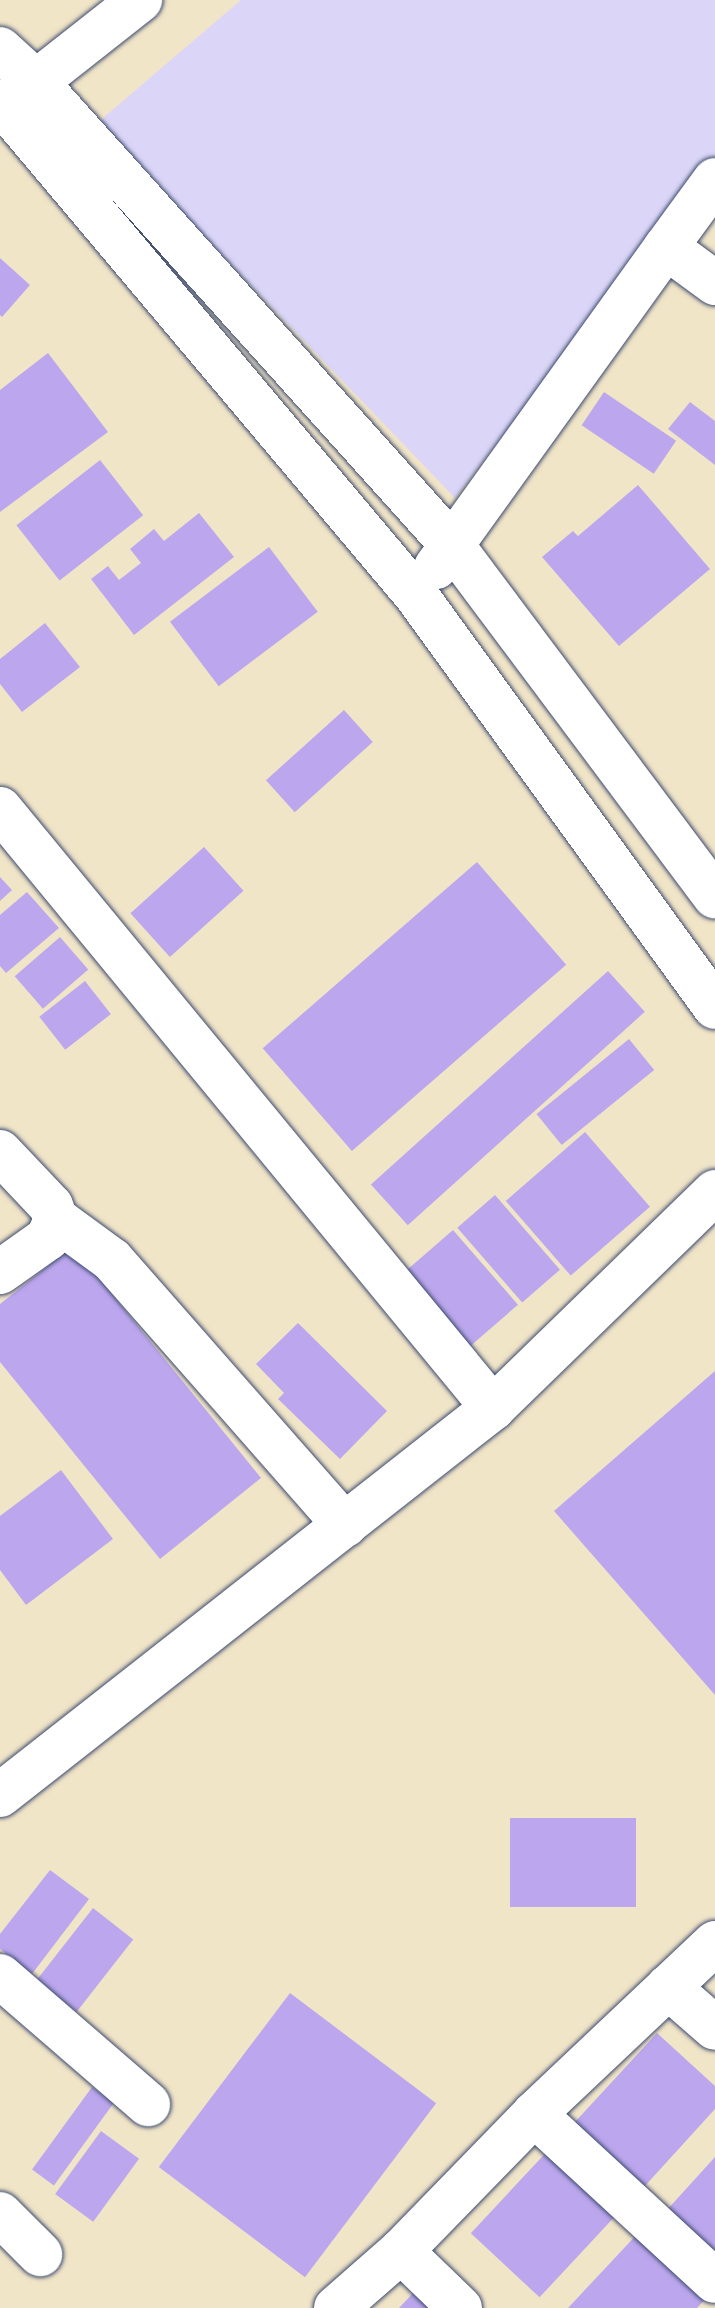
<!DOCTYPE html>
<html>
<head>
<meta charset="utf-8">
<style>
	body { margin:0 }
	#map { position:relative; width:715px; height:2308px; overflow:hidden; background:#f1e5c8; font-family:Dekko,sans-serif }
	div>[style] { position:absolute }
	[style*='--x'] { left:calc(var(--x)*1px); top:calc(var(--y)*1px); width:calc(var(--w)*1px); rotate:calc(var(--a)*1deg) }
	.built>* { inset:0; background:#dbd6f7 }
	.building>* { inset:0; background:#bca7ee; transform-origin:0 0 }
	.roads { filter:drop-shadow(0 0 2px #3b4a6e) drop-shadow(0 0 2px #3b4a6e) }
	.minor>* { height:44px; margin:-22px; padding:0 22px; transform-origin:22px; border-radius:22px; background:#fff }
	span { translate:-50% -50%; white-space:nowrap; text-align:center; line-height:1.15; -webkit-text-stroke:7px #fcf5e5; paint-order:stroke }
</style>
</head>
<body>
<div id="map">
	<div class="built">
		<div style="clip-path:polygon(241px 0,715px 0,715px 156px,455px 498px,96px 124px)"></div>
	</div>
	<div class="building">
		<div style="clip-path:polygon(0 258px,30px 285px,2px 317px,0 315px)"></div>
		<div style="clip-path:polygon(48px 353px,108px 432px,0 512px,0 390px)"></div>
		<div style="left:604px;top:392px;width:87px;height:40px;rotate:34deg"></div>
		<div style="clip-path:polygon(690px 402px,715px 421px,715px 465px,668px 429px)"></div>
		<div style="left:100px;top:460px;width:70px;height:106px;rotate:52deg"></div>
		<div style="clip-path:polygon(638px 485px,710px 569px,619px 646px,542px 557px,573px 531px,578px 536px)"></div>
		<div style="clip-path:polygon(199px 513px,234px 557px,134px 635px,91px 579px,108px 566px,119px 580px,141px 563px,130px 549px,154px 529px,164px 541px)"></div>
		<div style="left:269px;top:547px;width:81px;height:124px;rotate:53deg"></div>
		<div style="clip-path:polygon(45px 623px,80px 667px,22px 712px,0 684px,0 659px)"></div>
		<div style="left:344px;top:710px;width:43px;height:105px;rotate:48deg"></div>
		<div style="left:204px;top:847px;width:59px;height:99px;rotate:48deg"></div>
		<div style="left:477px;top:862px;width:136px;height:284px;rotate:49deg"></div>
		<div style="clip-path:polygon(0 877px,12px 890px,0 901px)"></div>
		<div style="clip-path:polygon(27px 892px,59px 928px,6px 973px,0 966px,0 915px)"></div>
		<div style="left:60px;top:937px;width:43px;height:60px;rotate:49deg"></div>
		<div style="left:608px;top:971px;width:55px;height:319px;rotate:48deg"></div>
		<div style="left:85px;top:981px;width:42px;height:58px;rotate:52deg"></div>
		<div style="left:629px;top:1039px;width:40px;height:119px;rotate:51deg"></div>
		<div style="left:585px;top:1132px;width:99px;height:105px;rotate:49deg"></div>
		<div style="left:495px;top:1195px;width:99px;height:50px;rotate:49deg"></div>
		<div style="left:453px;top:1230px;width:99px;height:63px;rotate:49deg"></div>
		<div style="clip-path:polygon(73px 1246px,261px 1478px,160px 1559px,0 1362px,0 1304px)"></div>
		<div style="clip-path:polygon(298px 1323px,387px 1411px,340px 1459px,278px 1399px,284px 1393px,256px 1364px)"></div>
		<div style="clip-path:polygon(715px 1371px,715px 1695px,554px 1511px)"></div>
		<div style="clip-path:polygon(61px 1470px,113px 1539px,26px 1605px,0 1570px,0 1516px)"></div>
		<div style="left:510px;top:1818px;width:126px;height:89px"></div>
		<div style="clip-path:polygon(50px 1870px,89px 1899px,32px 1974px,0 1949px,0 1934px)"></div>
		<div style="left:93px;top:1908px;width:51px;height:92px;rotate:38deg"></div>
		<div style="left:290px;top:1993px;width:183px;height:218px;rotate:37deg"></div>
		<div style="clip-path:polygon(657px 2033px,715px 2086px,715px 2109px,644px 2187px,574px 2123px)"></div>
		<div style="left:92px;top:2087px;width:27px;height:102px;rotate:36deg"></div>
		<div style="left:101px;top:2131px;width:47px;height:78px;rotate:36deg"></div>
		<div style="left:554px;top:2144px;width:94px;height:122px;rotate:43deg"></div>
		<div style="clip-path:polygon(715px 2157px,715px 2255px,666px 2211px)"></div>
		<div style="clip-path:polygon(641px 2230px,711px 2293px,697px 2308px,568px 2308px)"></div>
		<div style="clip-path:polygon(415px 2291px,434px 2308px,399px 2308px)"></div>
	</div>
	<div class="roads">
		<div class="minor">
			<div style="--x:0;--y:49;--w:49;--a:42.5"></div>
			<div style="--x:36;--y:82;--w:622;--a:48.06"></div>
			<div style="--x:452;--y:545;--w:439;--a:53.2"></div>
			<div style="--x:13;--y:100;--w:162;--a:-38.2"></div>
			<div style="--x:0;--y:101;--w:646;--a:49.9"></div>
			<div style="--x:416;--y:595;--w:509;--a:54.03"></div>
			<div style="--x:666;--y:247;--w:83;--a:-53.8"></div>
			<div style="--x:436;--y:567;--w:394;--a:-54.3"></div>
			<div style="--x:666;--y:247;--w:61;--a:36.3"></div>
			<div style="--x:0;--y:809;--w:776;--a:50.54"></div>
			<div style="--x:0;--y:1152;--w:74;--a:46.6"></div>
			<div style="--x:51;--y:1206;--w:14;--a:69"></div>
			<div style="--x:56;--y:1219;--w:21;--a:113"></div>
			<div style="--x:48;--y:1238;--w:59;--a:144.7"></div>
			<div style="--x:56;--y:1219;--w:69;--a:36.2"></div>
			<div style="--x:112;--y:1260;--w:353;--a:48.7"></div>
			<div style="--x:0;--y:1795;--w:627;--a:-38.13"></div>
			<div style="--x:493;--y:1408;--w:310;--a:-44.2"></div>
			<div style="--x:715;--y:1943;--w:249;--a:136.6"></div>
			<div style="--x:534;--y:2114;--w:246;--a:42.7"></div>
			<div style="--x:0;--y:1976;--w:196;--a:40.9"></div>
			<div style="--x:668;--y:1987;--w:62;--a:41.1"></div>
			<div style="--x:0;--y:2214;--w:57;--a:45"></div>
			<div style="--x:401;--y:2251;--w:82;--a:44"></div>
			<div style="--x:336;--y:2308;--w:86;--a:-41.2"></div>
			<div style="--x:401;--y:2251;--w:191;--a:-45.8"></div>
		</div>
	</div>
</div>
</body>
</html>
